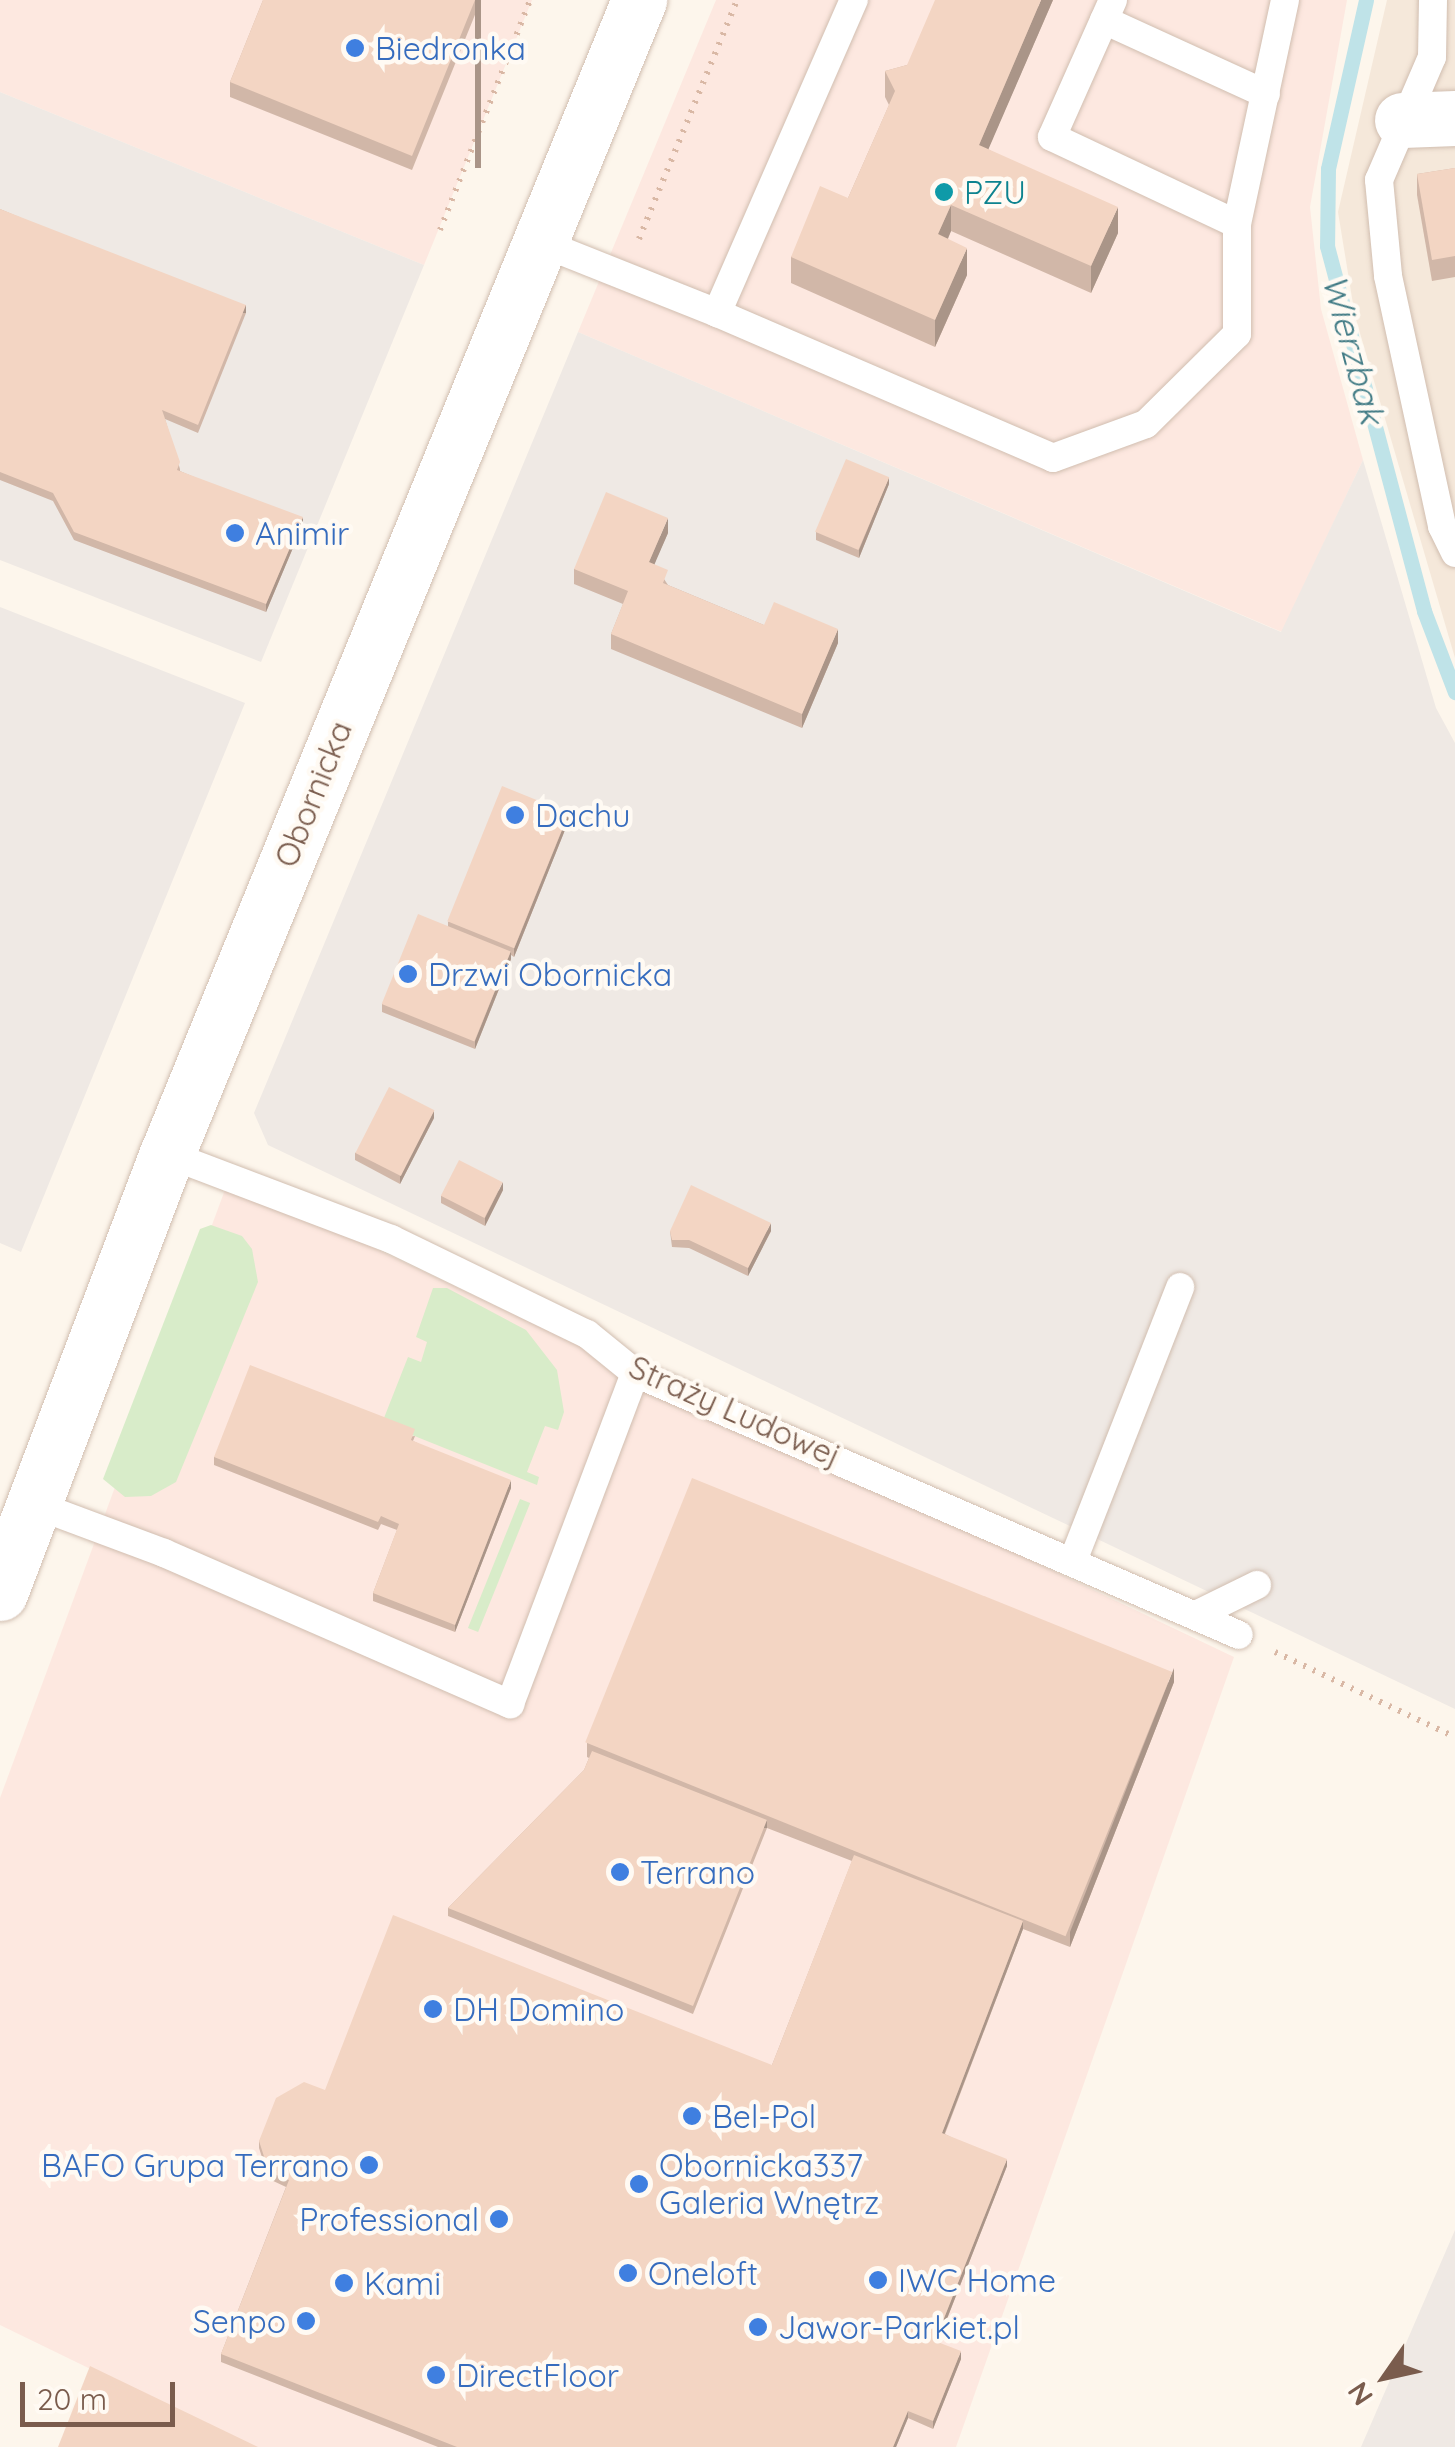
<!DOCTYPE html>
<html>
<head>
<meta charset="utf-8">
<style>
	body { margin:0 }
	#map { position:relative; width:1455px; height:2447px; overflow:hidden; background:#fdf6ec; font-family:Quicksand,sans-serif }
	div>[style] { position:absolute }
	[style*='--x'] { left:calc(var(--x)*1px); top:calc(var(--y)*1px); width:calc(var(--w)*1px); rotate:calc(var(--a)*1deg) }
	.residential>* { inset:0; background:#f5e8da }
	.commercial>* { inset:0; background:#fde8e0 }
	.industrial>* { inset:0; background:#efe9e4 }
	.green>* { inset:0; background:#d8ecc9; transform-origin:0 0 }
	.stream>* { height:15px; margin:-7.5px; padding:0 7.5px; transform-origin:7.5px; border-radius:7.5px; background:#bfe3e8 }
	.path>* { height:6px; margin-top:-3px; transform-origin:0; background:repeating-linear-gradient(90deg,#d9b8a5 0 2.5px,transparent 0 10.5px) }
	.roads { filter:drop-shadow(0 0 2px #d1beb0) drop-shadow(0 0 2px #d1beb0) }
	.lane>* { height:28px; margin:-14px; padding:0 14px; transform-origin:14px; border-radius:14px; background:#fff }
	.street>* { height:55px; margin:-27.5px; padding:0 27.5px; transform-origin:27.5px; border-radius:27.5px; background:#fff }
	.secondary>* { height:55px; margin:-27.5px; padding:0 27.5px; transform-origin:27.5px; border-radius:27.5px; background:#fff }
	.wall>* { inset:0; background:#d1b7a8 }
	.shaded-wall>* { inset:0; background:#aa9588; transform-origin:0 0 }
	.building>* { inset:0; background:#f3d5c3; transform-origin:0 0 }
	.dots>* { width:28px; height:28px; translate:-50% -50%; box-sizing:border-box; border:5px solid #fffaf3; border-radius:50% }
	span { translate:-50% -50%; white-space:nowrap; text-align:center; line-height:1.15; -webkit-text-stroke:9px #fffaf3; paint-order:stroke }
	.shop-label { font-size:32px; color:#366cbe }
	.left { translate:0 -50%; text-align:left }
	.right { translate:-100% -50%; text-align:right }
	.culture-label { font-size:32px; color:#0d838f }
	.street-label { font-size:32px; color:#7a5c4d }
	.water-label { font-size:35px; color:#437c86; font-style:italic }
	.north { position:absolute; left:1335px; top:2327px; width:100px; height:100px; -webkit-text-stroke:8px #fffaf3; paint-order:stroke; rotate:236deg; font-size:28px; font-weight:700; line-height:40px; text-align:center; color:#7a5c4d }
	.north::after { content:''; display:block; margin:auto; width:35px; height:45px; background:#7a5c4d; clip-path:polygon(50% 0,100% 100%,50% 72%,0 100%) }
	.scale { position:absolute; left:20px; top:2382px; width:155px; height:45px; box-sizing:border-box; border:5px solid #7a5c4d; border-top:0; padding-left:12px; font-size:30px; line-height:35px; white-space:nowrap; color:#7a5c4d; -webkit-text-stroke:8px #fffaf3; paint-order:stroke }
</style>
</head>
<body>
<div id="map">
	<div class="residential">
		<div style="clip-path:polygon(1387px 0,1455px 0,1455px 658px,1355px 316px,1338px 212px)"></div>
	</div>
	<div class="commercial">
		<div style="clip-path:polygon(0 0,532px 0,424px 265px,0 92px)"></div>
		<div style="clip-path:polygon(716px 0,1347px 0,1310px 207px,1321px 309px,1363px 460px,1282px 632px,578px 332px)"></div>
		<div style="clip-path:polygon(229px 1179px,1234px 1657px,956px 2447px,251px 2447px,0 2325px,0 1798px)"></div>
	</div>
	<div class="industrial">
		<div style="clip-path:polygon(0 92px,424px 265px,261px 662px,0 560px)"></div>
		<div style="clip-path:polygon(578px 332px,1281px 632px,1363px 460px,1436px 708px,1455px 743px,1455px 1709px,268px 1145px,254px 1113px)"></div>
		<div style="clip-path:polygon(0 607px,245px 703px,21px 1252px,0 1243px)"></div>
		<div style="clip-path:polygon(1455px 2230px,1455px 2447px,1361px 2447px)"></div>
	</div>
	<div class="green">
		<div style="clip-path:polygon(211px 1225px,242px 1236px,252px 1249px,258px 1282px,176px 1482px,151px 1496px,125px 1497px,103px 1479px,200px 1229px)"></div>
		<div style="clip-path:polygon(433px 1288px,447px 1288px,526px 1330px,557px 1370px,564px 1412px,558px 1430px,545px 1426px,527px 1472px,539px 1477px,537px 1485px,382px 1423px,408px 1357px,421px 1362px,427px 1342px,416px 1337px)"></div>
		<div style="left:520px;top:1499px;width:11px;height:139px;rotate:22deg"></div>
	</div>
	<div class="stream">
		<div style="--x:1366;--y:0;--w:173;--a:102.7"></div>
		<div style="--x:1328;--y:169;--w:77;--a:90.7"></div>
		<div style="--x:1327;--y:246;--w:378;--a:75.1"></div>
		<div style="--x:1424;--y:611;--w:87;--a:69.1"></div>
	</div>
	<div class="path">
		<div style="--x:440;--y:230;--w:247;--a:-68.6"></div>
		<div style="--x:639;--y:239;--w:258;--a:-67.7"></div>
		<div style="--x:1275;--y:1652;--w:199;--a:25.3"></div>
	</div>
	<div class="roads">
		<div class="lane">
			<div style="--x:1113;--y:0;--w:150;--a:114"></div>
			<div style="--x:1052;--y:137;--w:204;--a:25.2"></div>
			<div style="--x:1433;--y:0;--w:57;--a:91"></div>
			<div style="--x:1432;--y:57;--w:134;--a:113.3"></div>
			<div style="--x:1379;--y:180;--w:96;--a:84.6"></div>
			<div style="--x:1388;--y:276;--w:256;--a:77.8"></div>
			<div style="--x:1442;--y:526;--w:30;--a:64"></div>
			<div style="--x:1104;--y:20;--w:178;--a:24.6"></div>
			<div style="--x:539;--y:242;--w:192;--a:21.7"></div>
			<div style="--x:717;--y:313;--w:342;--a:-66.4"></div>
			<div style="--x:717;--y:313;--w:366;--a:23.3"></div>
			<div style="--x:1053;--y:458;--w:99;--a:-20.1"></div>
			<div style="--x:1146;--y:424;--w:128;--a:-44.7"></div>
			<div style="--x:1237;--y:334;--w:110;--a:-90"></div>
			<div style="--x:1237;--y:224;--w:229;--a:-77.9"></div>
			<div style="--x:167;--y:1154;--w:240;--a:20.8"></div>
			<div style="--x:391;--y:1239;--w:218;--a:25.9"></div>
			<div style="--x:587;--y:1334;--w:62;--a:39.1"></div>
			<div style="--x:635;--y:1373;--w:658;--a:23.45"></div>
			<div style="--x:33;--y:1504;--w:140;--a:20.5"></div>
			<div style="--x:164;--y:1553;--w:378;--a:23.6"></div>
			<div style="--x:510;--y:1704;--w:354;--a:-69.3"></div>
			<div style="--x:1074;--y:1558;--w:291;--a:-68.6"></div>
			<div style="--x:1196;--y:1615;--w:68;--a:-26.2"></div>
		</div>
		<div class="street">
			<div style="--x:1402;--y:120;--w:53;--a:-2.2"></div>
		</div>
		<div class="secondary">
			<div style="--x:0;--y:1593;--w:470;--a:-69.2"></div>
			<div style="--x:167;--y:1154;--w:1247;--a:-67.75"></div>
		</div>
	</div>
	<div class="wall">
		<div style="clip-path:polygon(263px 0,481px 0,412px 170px,230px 97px,230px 82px)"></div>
		<div style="clip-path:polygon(1053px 0,988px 149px,1118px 233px,1091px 293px,951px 231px,948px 239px,967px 275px,935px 347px,791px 283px,791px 257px,848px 198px,889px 105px,885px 97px,885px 71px,907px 65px)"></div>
		<div style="clip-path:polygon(1455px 168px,1455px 277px,1432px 281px,1417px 195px,1417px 174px)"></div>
		<div style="clip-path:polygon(0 209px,246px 313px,198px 433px,165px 419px,180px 469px,180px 471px,303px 524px,266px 612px,74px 540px,53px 501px,0 480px)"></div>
		<div style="clip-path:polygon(889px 484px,859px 558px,816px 540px,816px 532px)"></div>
		<div style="clip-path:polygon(668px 533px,654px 564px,668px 585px,764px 625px,838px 643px,802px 728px,611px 649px,611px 634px,623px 604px,574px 584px,574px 569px)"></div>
		<div style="clip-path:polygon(569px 820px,514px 957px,511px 955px,511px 959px,475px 1049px,382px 1012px,382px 1004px,448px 926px,448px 922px)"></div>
		<div style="clip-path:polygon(434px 1118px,400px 1184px,355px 1160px,355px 1153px)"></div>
		<div style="clip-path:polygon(503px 1190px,485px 1226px,441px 1203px,441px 1196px)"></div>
		<div style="clip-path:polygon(670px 1231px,771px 1231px,748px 1276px,689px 1248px,672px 1247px)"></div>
		<div style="clip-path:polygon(415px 1436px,413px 1441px,511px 1488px,455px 1632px,373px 1601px,373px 1593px,397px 1530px,381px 1524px,378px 1530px,214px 1465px,214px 1457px)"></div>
		<div style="clip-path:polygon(1174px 1682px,1070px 1947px,1023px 1929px,945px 2134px,1007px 2166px,938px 2342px,961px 2359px,933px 2429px,908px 2418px,896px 2447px,438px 2447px,221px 2362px,221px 2354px,286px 2187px,269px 2179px,259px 2148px,259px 2141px,325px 2090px,772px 2065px,852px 1861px,767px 1828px,693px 2014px,448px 1916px,448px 1908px,584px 1770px,589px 1758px,587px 1757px,587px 1743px)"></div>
	</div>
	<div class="shaded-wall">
		<div style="left:475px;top:0;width:6px;height:168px"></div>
		<div style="clip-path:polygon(1041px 0,1053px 0,979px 171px,979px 145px)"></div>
		<div style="clip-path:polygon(951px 205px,951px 231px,938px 261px,938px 234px)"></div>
		<div style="clip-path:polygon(1118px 207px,1118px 233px,1091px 293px,1091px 266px)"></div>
		<div style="clip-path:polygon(967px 248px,967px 275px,935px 347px,935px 320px)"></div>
		<div style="left:246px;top:305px;width:8px;height:129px;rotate:90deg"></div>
		<div style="clip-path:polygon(889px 477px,889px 484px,859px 558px,859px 550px)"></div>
		<div style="clip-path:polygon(303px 517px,303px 524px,266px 612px,266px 604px)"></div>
		<div style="clip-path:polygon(668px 518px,668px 533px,649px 577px,649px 562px)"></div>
		<div style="clip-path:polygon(838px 629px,838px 643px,802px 728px,802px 714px)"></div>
		<div style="clip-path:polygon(569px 813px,569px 820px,514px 957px,514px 949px)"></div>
		<div style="clip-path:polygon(511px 951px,511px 959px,475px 1049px,475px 1041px)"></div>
		<div style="clip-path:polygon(434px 1110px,434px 1118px,400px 1184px,400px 1176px)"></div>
		<div style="clip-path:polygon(503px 1182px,503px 1190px,485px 1226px,485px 1218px)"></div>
		<div style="clip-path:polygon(771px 1223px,771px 1231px,748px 1276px,748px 1268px)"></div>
		<div style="clip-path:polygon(511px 1480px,511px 1488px,455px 1632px,455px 1625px)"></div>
		<div style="clip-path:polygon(1174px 1668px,1174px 1682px,1070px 1947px,1070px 1932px)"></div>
		<div style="left:767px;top:1820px;width:8px;height:200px;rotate:90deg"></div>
		<div style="clip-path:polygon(1023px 1921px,1023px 1929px,942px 2140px,942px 2133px)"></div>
		<div style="clip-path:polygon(1007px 2159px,1007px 2166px,935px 2349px,935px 2341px)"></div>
		<div style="clip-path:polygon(961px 2351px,961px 2359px,933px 2429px,933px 2421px)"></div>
		<div style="clip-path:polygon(908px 2411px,908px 2418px,896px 2447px,893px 2447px)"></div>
	</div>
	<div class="building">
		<div style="clip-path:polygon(263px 0,475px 0,412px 156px,230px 82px)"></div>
		<div style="clip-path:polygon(935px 0,1041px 0,979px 145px,1118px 207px,1091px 266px,951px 205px,938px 234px,967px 248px,935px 320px,791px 257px,820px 186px,848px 198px,895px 91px,885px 71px,907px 65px)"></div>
		<div style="clip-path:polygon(1455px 168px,1455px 256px,1432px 260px,1417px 174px)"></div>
		<div style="clip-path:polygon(0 209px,246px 305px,198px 425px,162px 410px,180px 462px,177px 470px,303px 517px,266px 604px,74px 532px,53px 493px,0 472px)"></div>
		<div style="left:846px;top:459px;width:47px;height:79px;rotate:23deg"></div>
		<div style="clip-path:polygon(606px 492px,668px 518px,649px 562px,668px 570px,663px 583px,764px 625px,774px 602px,838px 629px,802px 714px,611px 634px,628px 591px,574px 569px)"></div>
		<div style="left:502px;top:786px;width:72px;height:146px;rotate:22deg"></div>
		<div style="left:418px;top:914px;width:100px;height:97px;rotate:22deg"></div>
		<div style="left:389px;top:1087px;width:51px;height:74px;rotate:27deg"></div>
		<div style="left:459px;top:1160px;width:49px;height:40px;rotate:27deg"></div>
		<div style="clip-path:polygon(691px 1185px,771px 1223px,748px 1268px,689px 1240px,672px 1240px,670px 1231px)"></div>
		<div style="clip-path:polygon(250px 1365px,415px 1429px,411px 1440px,511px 1480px,455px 1625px,373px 1593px,399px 1524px,381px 1516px,378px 1522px,214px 1457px)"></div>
		<div style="left:692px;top:1478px;width:518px;height:285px;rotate:22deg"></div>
		<div style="clip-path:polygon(592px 1751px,767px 1820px,693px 2006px,448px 1908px,584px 1770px)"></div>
		<div style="clip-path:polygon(854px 1855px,1023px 1921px,942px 2133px,1007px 2159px,935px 2341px,961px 2351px,933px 2421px,908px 2411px,893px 2447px,457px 2447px,221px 2354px,289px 2180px,269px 2172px,259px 2141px,276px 2098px,304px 2082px,325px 2090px,393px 1915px,772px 2065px)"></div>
		<div style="clip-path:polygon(90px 2366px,258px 2447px,58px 2447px)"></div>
	</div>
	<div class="dots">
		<div style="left:355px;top:48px;background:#3f7fe0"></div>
		<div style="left:944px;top:192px;background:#0f9aa8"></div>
		<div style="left:235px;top:533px;background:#3f7fe0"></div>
		<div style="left:515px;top:815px;background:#3f7fe0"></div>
		<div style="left:408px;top:974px;background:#3f7fe0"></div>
		<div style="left:620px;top:1872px;background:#3f7fe0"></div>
		<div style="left:433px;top:2009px;background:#3f7fe0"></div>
		<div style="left:692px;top:2116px;background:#3f7fe0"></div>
		<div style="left:369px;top:2165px;background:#3f7fe0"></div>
		<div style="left:639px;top:2184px;background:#3f7fe0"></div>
		<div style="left:499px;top:2219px;background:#3f7fe0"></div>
		<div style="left:628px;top:2273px;background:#3f7fe0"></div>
		<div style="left:878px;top:2280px;background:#3f7fe0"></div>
		<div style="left:344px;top:2283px;background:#3f7fe0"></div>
		<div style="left:306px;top:2321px;background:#3f7fe0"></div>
		<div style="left:758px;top:2327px;background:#3f7fe0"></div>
		<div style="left:436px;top:2375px;background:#3f7fe0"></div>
	</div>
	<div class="shop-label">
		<span class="left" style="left:375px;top:48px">Biedronka</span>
		<span class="left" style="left:255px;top:533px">Animir</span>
		<span class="left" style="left:535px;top:815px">Dachu</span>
		<span class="left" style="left:428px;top:974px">Drzwi Obornicka</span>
		<span class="left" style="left:640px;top:1872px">Terrano</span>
		<span class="left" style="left:453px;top:2009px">DH Domino</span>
		<span class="left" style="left:712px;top:2116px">Bel-Pol</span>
		<span class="right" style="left:349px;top:2165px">BAFO Grupa Terrano</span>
		<span class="left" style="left:659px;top:2184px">Obornicka337<br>Galeria Wnętrz</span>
		<span class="right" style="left:479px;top:2219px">Professional</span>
		<span class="left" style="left:648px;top:2273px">Oneloft</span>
		<span class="left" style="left:898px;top:2280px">IWC Home</span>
		<span class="left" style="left:364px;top:2283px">Kami</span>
		<span class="right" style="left:286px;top:2321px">Senpo</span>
		<span class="left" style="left:778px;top:2327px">Jawor-Parkiet.pl</span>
		<span class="left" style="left:456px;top:2375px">DirectFloor</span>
	</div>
	<div class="culture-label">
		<span class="left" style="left:964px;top:192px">PZU</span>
	</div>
	<div class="street-label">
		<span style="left:313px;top:794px;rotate:-68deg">Obornicka</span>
		<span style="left:735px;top:1411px;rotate:24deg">Straży Ludowej</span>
	</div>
	<div class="water-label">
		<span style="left:1354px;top:349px;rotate:75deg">Wierzbak</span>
	</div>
	<div class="north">N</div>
	<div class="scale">20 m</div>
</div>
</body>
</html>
